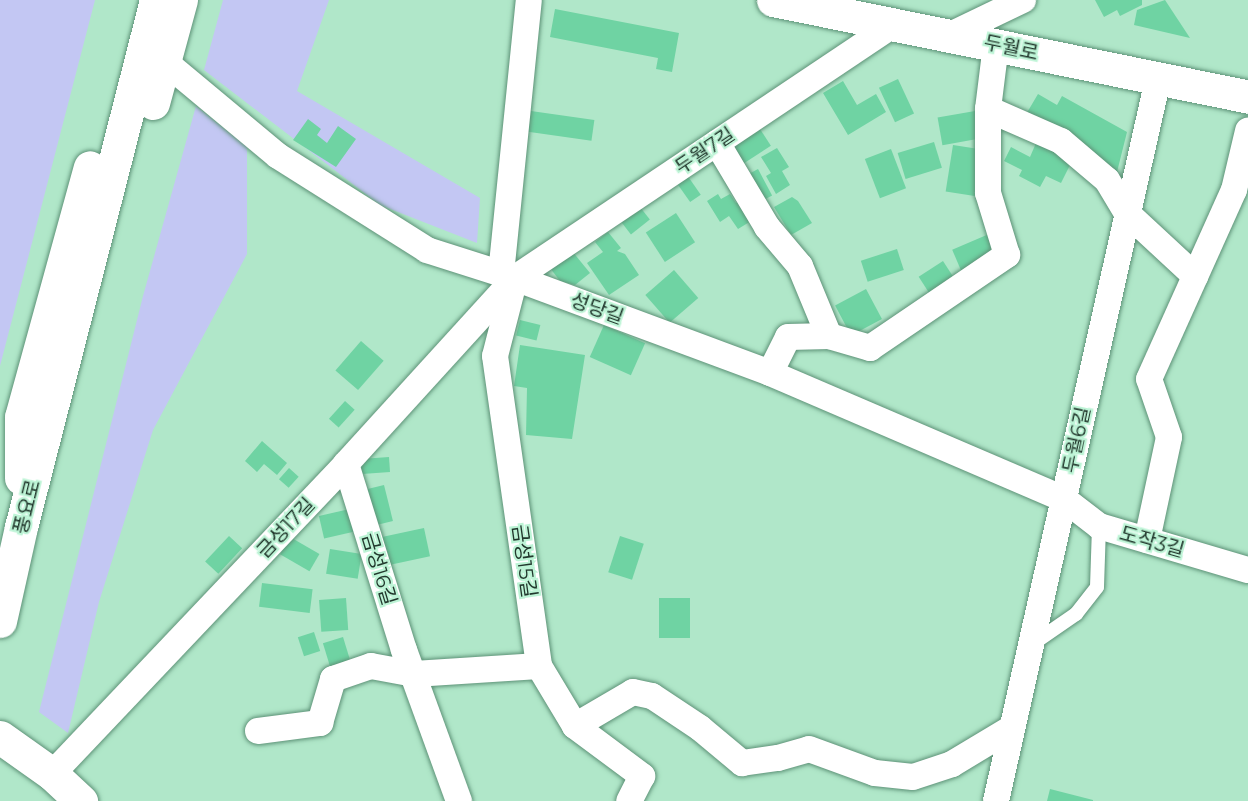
<!DOCTYPE html>
<html>
<head>
<meta charset="utf-8">
<style>
	body { margin:0 }
	#map { position:relative; width:1248px; height:801px; overflow:hidden; background:#b0e7c9; font-family:Montserrat,"Noto Sans KR",sans-serif }
	div>[style] { position:absolute }
	[style*='--x'] { left:calc(var(--x)*1px); top:calc(var(--y)*1px); width:calc(var(--w)*1px); rotate:calc(var(--a)*1deg) }
	.green>* { inset:0; background:#c3c7f3 }
	.building>* { inset:0; background:#6fd3a3; transform-origin:0 0 }
	.roads { filter:drop-shadow(0 0 2px #5d9277) drop-shadow(0 0 2px #5d9277) }
	.lane>* { height:14px; margin:-7px; padding:0 7px; transform-origin:7px; border-radius:7px; background:#fff }
	.street>* { height:26px; margin:-13px; padding:0 13px; transform-origin:13px; border-radius:13px; background:#fff }
	.secondary>* { height:33px; margin:-16.5px; padding:0 16.5px; transform-origin:16.5px; border-radius:16.5px; background:#fff }
	span { translate:-50% -50%; white-space:nowrap; text-align:center; line-height:1.15; -webkit-text-stroke:4.5px #bdf4d6; paint-order:stroke }
	.street-label { font-size:20px; color:#22382d }
</style>
</head>
<body>
<div id="map">
	<div class="green">
		<div style="clip-path:polygon(0 0,95px 0,0 366px)"></div>
		<div style="clip-path:polygon(223px 0,329px 0,297px 91px,480px 198px,477px 243px,380px 205px,204px 70px)"></div>
		<div style="clip-path:polygon(196px 106px,247px 147px,247px 254px,153px 430px,99px 602px,68px 733px,39px 712px,143px 296px)"></div>
	</div>
	<div class="building">
		<div style="clip-path:polygon(1095px 0,1142px 0,1142px 5px,1120px 16px,1117px 10px,1104px 17px)"></div>
		<div style="clip-path:polygon(1165px 0,1190px 38px,1134px 25px,1137px 10px)"></div>
		<div style="clip-path:polygon(555px 9px,679px 33px,672px 72px,656px 69px,658px 58px,550px 37px)"></div>
		<div style="left:898px;top:79px;width:38px;height:21px;rotate:65deg"></div>
		<div style="clip-path:polygon(843px 81px,857px 105px,876px 94px,886px 112px,848px 135px,823px 93px)"></div>
		<div style="clip-path:polygon(1038px 94px,1057px 105px,1062px 96px,1127px 132px,1116px 176px,1025px 116px)"></div>
		<div style="left:531px;top:111px;width:64px;height:21px;rotate:8deg"></div>
		<div style="left:975px;top:111px;width:28px;height:38px;rotate:80deg"></div>
		<div style="clip-path:polygon(308px 119px,321px 129px,317px 135px,327px 143px,338px 126px,356px 139px,336px 167px,293px 140px)"></div>
		<div style="left:760px;top:129px;width:20px;height:33px;rotate:57deg"></div>
		<div style="left:934px;top:142px;width:27px;height:38px;rotate:73deg"></div>
		<div style="clip-path:polygon(1036px 143px,1072px 161px,1061px 183px,1046px 176px,1040px 187px,1019px 176px,1022px 170px,1004px 161px,1011px 147px,1030px 157px)"></div>
		<div style="left:953px;top:145px;width:31px;height:47px;rotate:9deg"></div>
		<div style="clip-path:polygon(777px 148px,789px 167px,782px 171px,790px 185px,776px 194px,766px 176px,771px 173px,761px 157px)"></div>
		<div style="left:891px;top:149px;width:42px;height:28px;rotate:69deg"></div>
		<div style="left:758px;top:169px;width:30px;height:11px;rotate:62deg"></div>
		<div style="left:687px;top:175px;width:24px;height:13px;rotate:55deg"></div>
		<div style="clip-path:polygon(718px 194px,721px 199px,730px 194px,736px 203px,743px 198px,756px 218px,738px 229px,729px 216px,720px 222px,707px 201px)"></div>
		<div style="clip-path:polygon(792px 197px,798px 201px,812px 223px,791px 235px,774px 207px)"></div>
		<div style="left:640px;top:207px;width:16px;height:24px;rotate:52deg"></div>
		<div style="left:676px;top:213px;width:35px;height:36px;rotate:57deg"></div>
		<div style="clip-path:polygon(608px 232px,621px 248px,617px 251px,625px 254px,639px 275px,609px 295px,587px 263px,603px 252px,595px 242px)"></div>
		<div style="left:989px;top:234px;width:23px;height:40px;rotate:67deg"></div>
		<div style="left:897px;top:249px;width:22px;height:38px;rotate:72deg"></div>
		<div style="clip-path:polygon(572px 251px,590px 273px,575px 285px,560px 281px,550px 268px)"></div>
		<div style="left:943px;top:261px;width:24px;height:29px;rotate:57deg"></div>
		<div style="left:674px;top:270px;width:37px;height:38px;rotate:49deg"></div>
		<div style="left:866px;top:289px;width:34px;height:35px;rotate:62deg"></div>
		<div style="left:520px;top:320px;width:21px;height:16px;rotate:14deg"></div>
		<div style="left:604px;top:325px;width:45px;height:35px;rotate:24deg"></div>
		<div style="left:361px;top:341px;width:30px;height:39px;rotate:41deg"></div>
		<div style="clip-path:polygon(520px 345px,585px 355px,572px 439px,526px 435px,527px 388px,514px 386px)"></div>
		<div style="left:345px;top:401px;width:13px;height:24px;rotate:42deg"></div>
		<div style="clip-path:polygon(262px 441px,287px 463px,277px 475px,264px 464px,257px 472px,245px 461px)"></div>
		<div style="left:389px;top:457px;width:15px;height:28px;rotate:86deg"></div>
		<div style="left:289px;top:468px;width:13px;height:15px;rotate:42deg"></div>
		<div style="left:384px;top:485px;width:37px;height:20px;rotate:76deg"></div>
		<div style="left:354px;top:508px;width:23px;height:36px;rotate:77deg"></div>
		<div style="left:424px;top:528px;width:29px;height:43px;rotate:78deg"></div>
		<div style="left:229px;top:536px;width:18px;height:35px;rotate:43deg"></div>
		<div style="left:620px;top:536px;width:25px;height:38px;rotate:18deg"></div>
		<div style="left:290px;top:537px;width:34px;height:20px;rotate:30deg"></div>
		<div style="left:330px;top:549px;width:32px;height:25px;rotate:9deg"></div>
		<div style="left:262px;top:583px;width:51px;height:24px;rotate:7deg"></div>
		<div style="left:346px;top:598px;width:32px;height:27px;rotate:86deg"></div>
		<div style="left:659px;top:598px;width:31px;height:40px"></div>
		<div style="left:314px;top:632px;width:20px;height:17px;rotate:72deg"></div>
		<div style="left:343px;top:637px;width:27px;height:21px;rotate:73deg"></div>
		<div style="clip-path:polygon(1050px 789px,1093px 800px,1093px 801px,1047px 801px)"></div>
	</div>
	<div class="roads">
		<div class="lane">
			<div style="--x:1031;--y:645;--w:55;--a:-34.6"></div>
			<div style="--x:1076;--y:614;--w:34;--a:-52"></div>
			<div style="--x:1097;--y:587;--w:61;--a:-88.1"></div>
		</div>
		<div class="street">
			<div style="--x:950;--y:35;--w:81;--a:-25.6"></div>
			<div style="--x:164;--y:61;--w:148;--a:39.8"></div>
			<div style="--x:278;--y:156;--w:176;--a:32.2"></div>
			<div style="--x:427;--y:250;--w:92;--a:17.7"></div>
			<div style="--x:515;--y:278;--w:272;--a:20.4"></div>
			<div style="--x:770;--y:373;--w:320;--a:23.2"></div>
			<div style="--x:1064;--y:499;--w:44;--a:37.6"></div>
			<div style="--x:1099;--y:526;--w:155;--a:16.5"></div>
			<div style="--x:988;--y:109;--w:80;--a:23.7"></div>
			<div style="--x:1061;--y:141;--w:60;--a:40.3"></div>
			<div style="--x:1107;--y:180;--w:39;--a:59"></div>
			<div style="--x:1127;--y:213;--w:93;--a:42.8"></div>
			<div style="--x:717;--y:143;--w:98;--a:59.2"></div>
			<div style="--x:767;--y:227;--w:51;--a:49.8"></div>
			<div style="--x:800;--y:266;--w:76;--a:67.5"></div>
			<div style="--x:829;--y:336;--w:43;--a:16.3"></div>
			<div style="--x:870;--y:348;--w:166;--a:-34.2"></div>
			<div style="--x:1007;--y:255;--w:65;--a:-107"></div>
			<div style="--x:988;--y:193;--w:84;--a:-90"></div>
			<div style="--x:988;--y:109;--w:64;--a:-82.9"></div>
			<div style="--x:501;--y:274;--w:275;--a:-84.2"></div>
			<div style="--x:514;--y:282;--w:76;--a:104.4"></div>
			<div style="--x:495;--y:356;--w:313;--a:81.9"></div>
			<div style="--x:539;--y:666;--w:70;--a:59"></div>
			<div style="--x:575;--y:726;--w:84;--a:36.7"></div>
			<div style="--x:642;--y:776;--w:28;--a:117"></div>
			<div style="--x:770;--y:373;--w:40;--a:-63.4"></div>
			<div style="--x:788;--y:337;--w:41;--a:-1.4"></div>
			<div style="--x:346;--y:464;--w:195;--a:72.7"></div>
			<div style="--x:404;--y:650;--w:161;--a:70"></div>
			<div style="--x:1147;--y:540;--w:105;--a:-77.9"></div>
			<div style="--x:1169;--y:437;--w:61;--a:-109"></div>
			<div style="--x:1149;--y:379;--w:207;--a:-65.8"></div>
			<div style="--x:1234;--y:190;--w:61;--a:-76.7"></div>
			<div style="--x:575;--y:726;--w:67;--a:-30.4"></div>
			<div style="--x:633;--y:692;--w:19;--a:12"></div>
			<div style="--x:652;--y:696;--w:58;--a:33.7"></div>
			<div style="--x:700;--y:728;--w:55;--a:39.8"></div>
			<div style="--x:742;--y:763;--w:36;--a:-8"></div>
			<div style="--x:778;--y:758;--w:32;--a:-16"></div>
			<div style="--x:809;--y:749;--w:70;--a:20"></div>
			<div style="--x:875;--y:773;--w:38;--a:6"></div>
			<div style="--x:913;--y:777;--w:41;--a:-18.4"></div>
			<div style="--x:952;--y:764;--w:70;--a:-31"></div>
			<div style="--x:258;--y:731;--w:63;--a:-7.4"></div>
			<div style="--x:320;--y:723;--w:46;--a:-73.5"></div>
			<div style="--x:333;--y:679;--w:40;--a:-18.9"></div>
			<div style="--x:371;--y:666;--w:44;--a:10.5"></div>
			<div style="--x:414;--y:674;--w:125;--a:-3.7"></div>
			<div style="--x:52;--y:774;--w:427;--a:-46.5"></div>
			<div style="--x:346;--y:464;--w:251;--a:-47.7"></div>
			<div style="--x:515;--y:278;--w:457;--a:-33.8"></div>
			<div style="--x:996;--y:801;--w:740;--a:-77.35"></div>
		</div>
		<div class="secondary">
			<div style="--x:773;--y:0;--w:485;--a:11.5"></div>
			<div style="--x:153;--y:103;--w:107;--a:-74.8"></div>
			<div style="--x:21;--y:478;--w:61;--a:-90"></div>
			<div style="--x:21;--y:417;--w:259;--a:-74.6"></div>
			<div style="--x:0;--y:621;--w:96;--a:-77.4"></div>
			<div style="--x:21;--y:527;--w:544;--a:-75.63"></div>
			<div style="--x:0;--y:737;--w:64;--a:35.4"></div>
			<div style="--x:52;--y:774;--w:40;--a:43"></div>
		</div>
	</div>
	<div class="street-label">
		<span style="left:1011px;top:48px;rotate:12deg">두월로</span>
		<span style="left:705px;top:151px;rotate:-34deg">두월7길</span>
		<span style="left:597px;top:309px;rotate:20deg">성당길</span>
		<span style="left:1077px;top:440px;rotate:-78deg">두월6길</span>
		<span style="left:27px;top:507px;rotate:-76deg">풍요로</span>
		<span style="left:286px;top:528px;rotate:-47deg">금성17길</span>
		<span style="left:1152px;top:542px;rotate:16deg">도작3길</span>
		<span style="left:524px;top:561px;rotate:82deg">금성15길</span>
		<span style="left:379px;top:569px;rotate:73deg">금성16길</span>
	</div>
</div>
</body>
</html>
